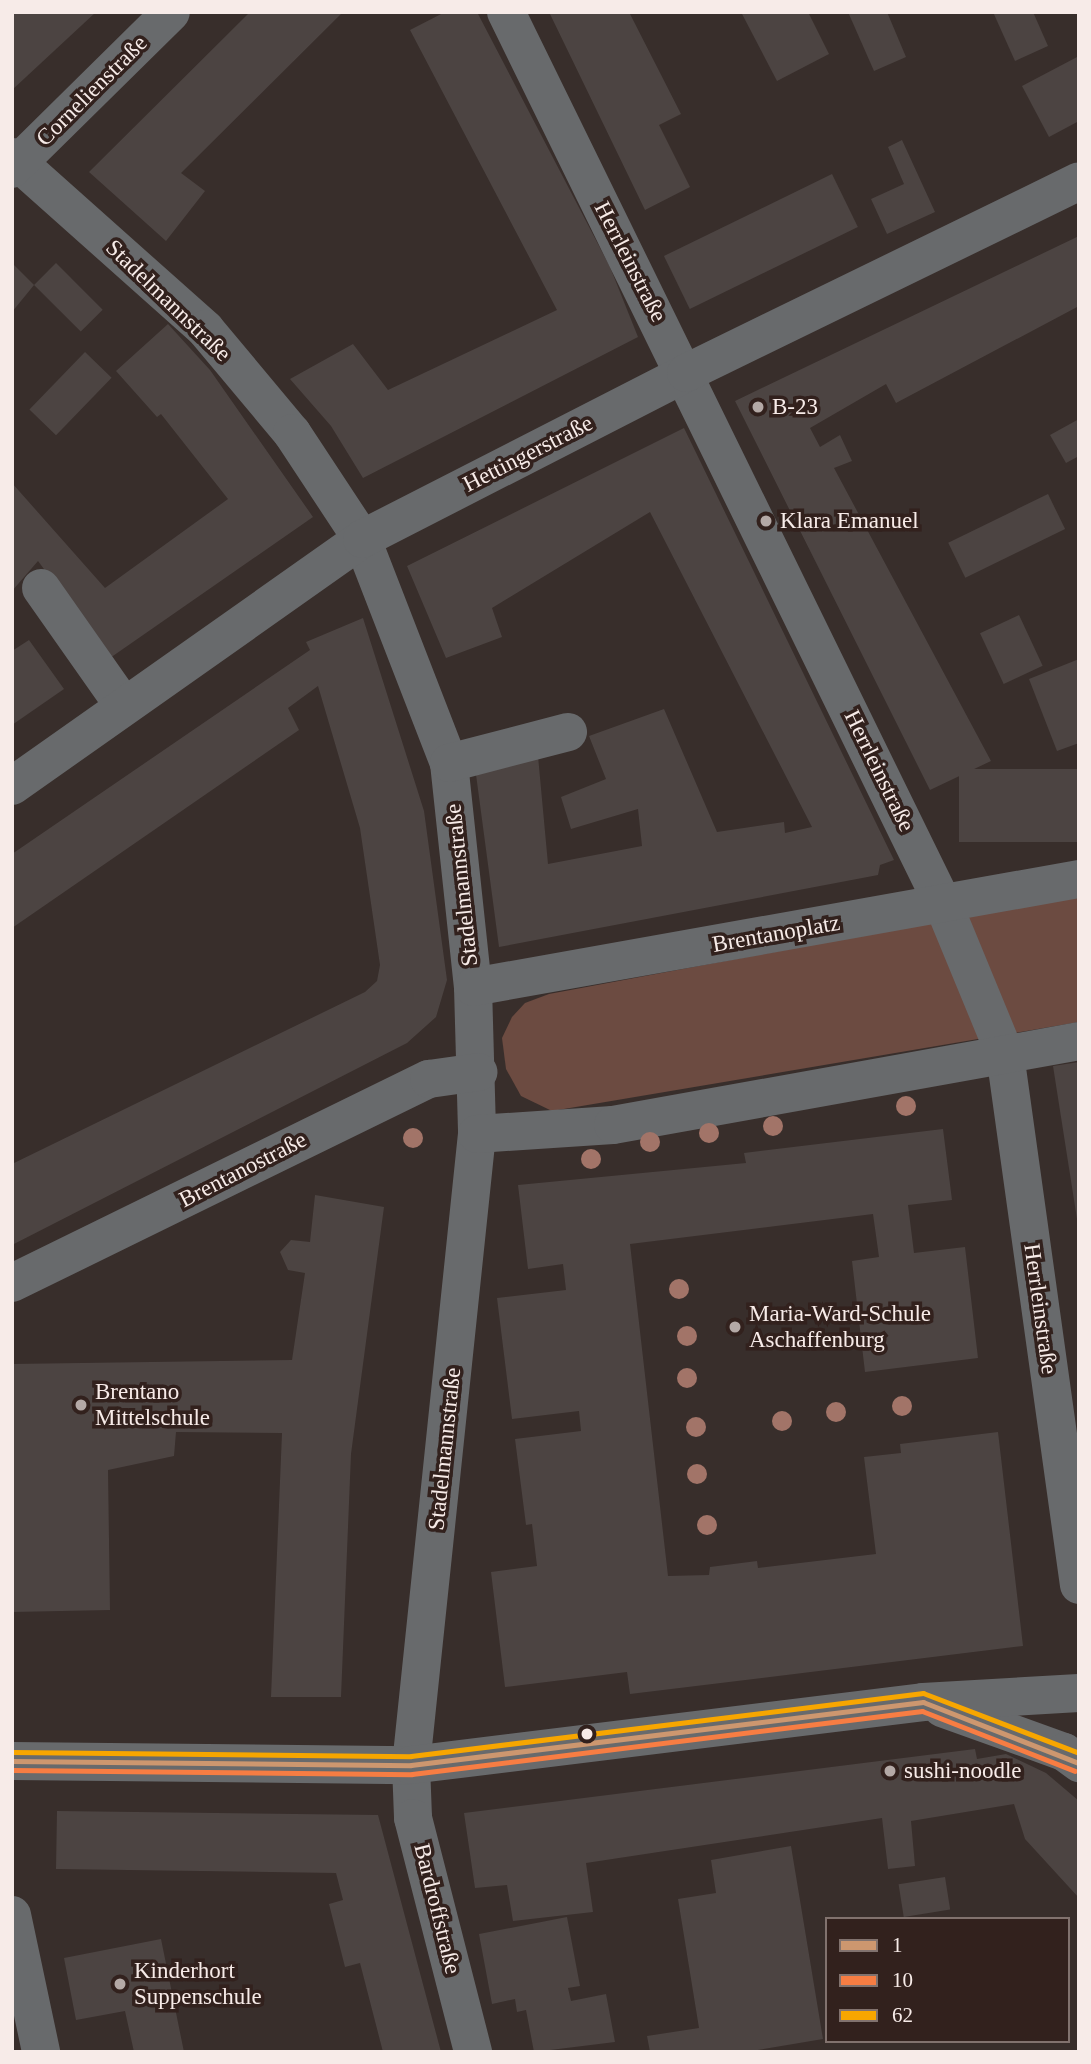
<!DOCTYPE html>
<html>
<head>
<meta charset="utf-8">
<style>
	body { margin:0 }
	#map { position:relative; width:1091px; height:2064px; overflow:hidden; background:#382e2b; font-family:Georgia,serif }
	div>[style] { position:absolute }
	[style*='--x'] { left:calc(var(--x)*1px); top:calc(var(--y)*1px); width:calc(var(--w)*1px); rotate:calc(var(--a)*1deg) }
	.green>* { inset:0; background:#6c4b41 }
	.building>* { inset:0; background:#4c4442; transform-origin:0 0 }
	.minor>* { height:38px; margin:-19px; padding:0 19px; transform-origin:19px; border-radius:19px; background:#686a6c }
	.bus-1>* { height:5px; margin:-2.5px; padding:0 2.5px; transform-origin:2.5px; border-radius:2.5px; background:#cd976f }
	.bus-2>* { height:5px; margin:-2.5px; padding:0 2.5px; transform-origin:2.5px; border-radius:2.5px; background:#f77d43 }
	.bus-3>* { height:5px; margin:-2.5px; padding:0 2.5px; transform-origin:2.5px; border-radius:2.5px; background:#f7a600 }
	.trees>* { width:20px; height:20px; margin:-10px; border-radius:50%; background:#a27468 }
	.dots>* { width:19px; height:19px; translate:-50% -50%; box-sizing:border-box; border:4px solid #32211d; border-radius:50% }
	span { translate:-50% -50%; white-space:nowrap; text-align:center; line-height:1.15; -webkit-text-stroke:7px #32211d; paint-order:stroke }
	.street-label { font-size:23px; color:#f7ebe8 }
	.poi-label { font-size:23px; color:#f7ebe8 }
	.left { translate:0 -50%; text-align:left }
	.frame { position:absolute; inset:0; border:14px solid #f7ebe8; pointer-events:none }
	.legend { position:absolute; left:825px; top:1917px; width:245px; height:126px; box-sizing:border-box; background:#32211d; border:2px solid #81726e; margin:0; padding:9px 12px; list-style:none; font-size:21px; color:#f7ebe8 }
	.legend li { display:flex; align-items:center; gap:14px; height:35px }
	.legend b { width:35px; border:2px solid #81726e }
</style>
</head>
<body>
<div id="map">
	<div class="green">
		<div style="clip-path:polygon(1079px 895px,1079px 1022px,552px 1111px,521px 1096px,506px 1069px,502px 1038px,512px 1017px,525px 1003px,549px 994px)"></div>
	</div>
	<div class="building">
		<div style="clip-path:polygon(12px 12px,96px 12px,12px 90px)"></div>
		<div style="clip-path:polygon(250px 12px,343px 12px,181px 173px,205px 191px,166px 241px,89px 172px)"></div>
		<div style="clip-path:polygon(445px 12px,477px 12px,610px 267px,638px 337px,363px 478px,331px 426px,290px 379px,353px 344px,388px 390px,557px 310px,410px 30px)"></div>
		<div style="clip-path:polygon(549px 12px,629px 12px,681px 114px,659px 125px,690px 187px,645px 210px)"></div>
		<div style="clip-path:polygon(741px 12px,808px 12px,829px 54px,777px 81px)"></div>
		<div style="clip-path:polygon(848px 12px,887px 12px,906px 57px,874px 71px)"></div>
		<div style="clip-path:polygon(993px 12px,1033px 12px,1048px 46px,1015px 61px)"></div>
		<div style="clip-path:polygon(1079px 56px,1079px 121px,1049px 137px,1022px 86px)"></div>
		<div style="clip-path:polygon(902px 140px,935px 212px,887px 234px,871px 199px,904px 184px,888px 147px)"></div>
		<div style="left:832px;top:174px;width:59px;height:187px;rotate:64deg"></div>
		<div style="clip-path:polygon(1079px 236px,1079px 306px,896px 403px,886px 384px,810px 428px,820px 447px,840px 435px,852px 461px,834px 468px,991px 761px,930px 790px,735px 401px)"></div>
		<div style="clip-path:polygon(12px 263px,34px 285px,12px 312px)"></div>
		<div style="left:56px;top:263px;width:66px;height:31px;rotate:45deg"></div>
		<div style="clip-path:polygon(168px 324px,210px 370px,313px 517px,110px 658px,38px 561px,12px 591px,12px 483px,105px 588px,228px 499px,161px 414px,157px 417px,116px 371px)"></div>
		<div style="left:85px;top:352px;width:37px;height:80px;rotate:44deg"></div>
		<div style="clip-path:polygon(1079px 419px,1079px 456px,1066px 463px,1050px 435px)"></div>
		<div style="clip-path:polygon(684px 428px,894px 860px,880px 865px,878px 875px,499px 947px,475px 767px,538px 756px,548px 864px,642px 846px,638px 809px,571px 829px,561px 797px,606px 779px,589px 736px,664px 709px,717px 832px,784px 822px,785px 833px,812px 827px,650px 512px,492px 608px,502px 637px,446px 658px,407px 566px)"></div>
		<div style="left:1048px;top:494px;width:39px;height:111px;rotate:64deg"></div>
		<div style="left:1019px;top:615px;width:56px;height:43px;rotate:65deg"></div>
		<div style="clip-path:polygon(363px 618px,424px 811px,447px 980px,436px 1017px,407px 1043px,12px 1245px,12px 1164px,365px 992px,377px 981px,380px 965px,360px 828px,318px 686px,288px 708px,299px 730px,12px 928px,12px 854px,310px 650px,306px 642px)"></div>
		<div style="clip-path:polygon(29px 640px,64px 689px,12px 725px,12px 651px)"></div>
		<div style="clip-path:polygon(1079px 659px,1079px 743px,1057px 751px,1029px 679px)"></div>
		<div style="left:1079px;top:769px;width:73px;height:120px;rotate:90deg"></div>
		<div style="clip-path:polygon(1079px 1062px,1079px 1219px,1077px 1219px,1053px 1066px)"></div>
		<div style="clip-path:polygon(943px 1129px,952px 1200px,908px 1205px,914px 1253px,965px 1247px,978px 1358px,865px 1372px,852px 1261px,879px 1257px,873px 1214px,630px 1244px,668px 1576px,709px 1575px,710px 1567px,757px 1561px,758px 1568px,876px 1554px,864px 1457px,901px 1453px,900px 1444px,998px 1432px,1023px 1646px,630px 1694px,627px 1672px,505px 1687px,491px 1572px,537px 1566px,532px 1524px,526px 1525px,515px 1439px,581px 1431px,579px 1411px,512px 1419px,497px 1298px,566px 1290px,563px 1264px,528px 1269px,518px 1185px,746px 1163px,744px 1153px)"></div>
		<div style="clip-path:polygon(315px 1195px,384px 1207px,351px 1454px,341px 1697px,271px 1697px,282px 1433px,176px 1432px,174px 1456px,108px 1470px,110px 1610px,12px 1612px,12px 1364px,292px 1360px,305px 1273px,288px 1270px,280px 1252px,291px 1240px,310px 1242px)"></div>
		<div style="clip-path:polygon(975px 1749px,977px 1759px,1006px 1754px,1046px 1773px,1079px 1801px,1079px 1898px,1025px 1839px,1014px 1804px,911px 1821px,915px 1866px,888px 1869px,882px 1818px,586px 1863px,593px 1912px,513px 1921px,507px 1885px,475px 1888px,464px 1813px)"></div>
		<div style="clip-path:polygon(57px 1811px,378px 1815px,441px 2052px,383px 2052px,360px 1963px,345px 1967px,329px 1904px,343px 1900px,336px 1873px,56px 1869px)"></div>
		<div style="clip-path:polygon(791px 1846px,823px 2039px,746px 2052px,650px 2052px,647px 2036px,699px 2028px,678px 1899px,716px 1893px,711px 1860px)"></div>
		<div style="left:945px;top:1877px;width:33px;height:47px;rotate:81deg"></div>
		<div style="clip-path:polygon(567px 1917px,580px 1986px,568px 1988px,571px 2001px,606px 1994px,615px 2042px,534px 2052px,526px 2010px,517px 2012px,515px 1999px,492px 2004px,479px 1934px)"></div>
		<div style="clip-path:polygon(161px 1939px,184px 2052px,134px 2052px,125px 2011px,76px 2020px,64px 1958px)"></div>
	</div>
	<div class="minor">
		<div style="--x:506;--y:12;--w:996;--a:63.9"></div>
		<div style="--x:944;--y:906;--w:160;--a:67.6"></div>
		<div style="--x:1005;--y:1054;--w:536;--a:82.07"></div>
		<div style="--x:12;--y:157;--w:259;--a:41.7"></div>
		<div style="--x:205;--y:329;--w:136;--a:50.1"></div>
		<div style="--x:292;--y:433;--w:127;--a:56.6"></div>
		<div style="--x:362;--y:539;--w:240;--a:68.8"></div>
		<div style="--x:449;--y:763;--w:225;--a:83.9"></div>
		<div style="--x:473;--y:987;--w:147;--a:88.4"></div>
		<div style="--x:477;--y:1134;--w:634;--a:95.97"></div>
		<div style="--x:411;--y:1765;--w:53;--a:87.8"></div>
		<div style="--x:413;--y:1818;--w:242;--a:75.6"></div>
		<div style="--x:12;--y:169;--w:223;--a:-44.6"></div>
		<div style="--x:41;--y:588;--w:144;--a:54.9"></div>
		<div style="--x:449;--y:763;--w:123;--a:-14.6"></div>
		<div style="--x:12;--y:786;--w:428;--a:-35.2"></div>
		<div style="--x:362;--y:539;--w:364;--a:-27.1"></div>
		<div style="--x:686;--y:373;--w:437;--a:-26"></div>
		<div style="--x:473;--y:987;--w:616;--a:-10.11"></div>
		<div style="--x:477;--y:1134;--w:136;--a:-3.8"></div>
		<div style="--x:613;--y:1125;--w:474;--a:-10.2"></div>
		<div style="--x:12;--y:1283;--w:464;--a:-26.1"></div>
		<div style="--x:429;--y:1079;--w:50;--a:-8"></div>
		<div style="--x:942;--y:1708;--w:130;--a:19.8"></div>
		<div style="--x:1064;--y:1752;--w:19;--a:36"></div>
		<div style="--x:12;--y:1761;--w:399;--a:0.6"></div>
		<div style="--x:411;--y:1765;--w:516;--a:-7.01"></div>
		<div style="--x:923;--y:1702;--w:156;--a:-3.3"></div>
		<div style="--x:12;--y:1915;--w:140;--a:78"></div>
	</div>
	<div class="bus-1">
		<div style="--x:12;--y:1761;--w:399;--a:0.6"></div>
		<div style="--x:411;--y:1765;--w:516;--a:-7.01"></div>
		<div style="--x:923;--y:1702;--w:168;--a:21.4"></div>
	</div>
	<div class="bus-2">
		<div style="--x:12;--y:1770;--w:400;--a:0.6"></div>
		<div style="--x:412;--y:1774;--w:514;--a:-7.04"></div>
		<div style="--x:922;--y:1711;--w:164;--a:21.4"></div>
	</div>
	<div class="bus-3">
		<div style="--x:12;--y:1752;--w:399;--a:0.6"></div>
		<div style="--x:411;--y:1756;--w:516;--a:-7.01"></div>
		<div style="--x:923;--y:1693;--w:167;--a:21"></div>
	</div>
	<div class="trees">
		<div style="left:906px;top:1106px"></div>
		<div style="left:773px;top:1126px"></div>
		<div style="left:709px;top:1133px"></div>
		<div style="left:413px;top:1138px"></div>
		<div style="left:650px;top:1142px"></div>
		<div style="left:591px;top:1159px"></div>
		<div style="left:679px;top:1289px"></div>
		<div style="left:687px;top:1336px"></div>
		<div style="left:687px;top:1378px"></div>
		<div style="left:902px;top:1406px"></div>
		<div style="left:836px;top:1412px"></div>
		<div style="left:782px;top:1421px"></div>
		<div style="left:696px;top:1427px"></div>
		<div style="left:697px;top:1474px"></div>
		<div style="left:707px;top:1525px"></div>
	</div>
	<div class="dots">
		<div style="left:758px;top:407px;background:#b4a9a6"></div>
		<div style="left:766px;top:521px;background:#b4a9a6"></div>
		<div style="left:735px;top:1327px;background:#b4a9a6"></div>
		<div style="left:81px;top:1405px;background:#b4a9a6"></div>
		<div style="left:587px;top:1734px;background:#f7ebe8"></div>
		<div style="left:890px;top:1771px;background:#b4a9a6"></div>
		<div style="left:120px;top:1984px;background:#b4a9a6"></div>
	</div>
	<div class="street-label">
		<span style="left:92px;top:91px;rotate:-45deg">Cornelienstraße</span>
		<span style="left:630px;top:262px;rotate:63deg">Herrleinstraße</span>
		<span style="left:168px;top:301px;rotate:44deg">Stadelmannstraße</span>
		<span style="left:528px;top:454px;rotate:-27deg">Hettingerstraße</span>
		<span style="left:879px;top:771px;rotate:64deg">Herrleinstraße</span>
		<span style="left:462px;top:885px;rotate:-96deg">Stadelmannstraße</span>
		<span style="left:776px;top:934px;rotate:-10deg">Brentanoplatz</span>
		<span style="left:243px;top:1170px;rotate:-27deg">Brentanostraße</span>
		<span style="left:1040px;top:1309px;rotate:82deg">Herrleinstraße</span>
		<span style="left:445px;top:1449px;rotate:-84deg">Stadelmannstraße</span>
		<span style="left:437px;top:1909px;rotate:76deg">Bardroffstraße</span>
	</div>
	<div class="poi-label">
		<span class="left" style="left:772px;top:407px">B-23</span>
		<span class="left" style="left:780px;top:521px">Klara Emanuel</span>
		<span class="left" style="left:749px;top:1327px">Maria-Ward-Schule<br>Aschaffenburg</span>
		<span class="left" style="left:95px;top:1405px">Brentano<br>Mittelschule</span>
		<span class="left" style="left:904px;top:1771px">sushi-noodle</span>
		<span class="left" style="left:134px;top:1984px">Kinderhort<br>Suppenschule</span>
	</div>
	<div class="frame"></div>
	<ul class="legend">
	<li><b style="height:9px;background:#cd976f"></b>1</li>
	<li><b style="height:9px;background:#f77d43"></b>10</li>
	<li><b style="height:9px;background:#f7a600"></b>62</li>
	</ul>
</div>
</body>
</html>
